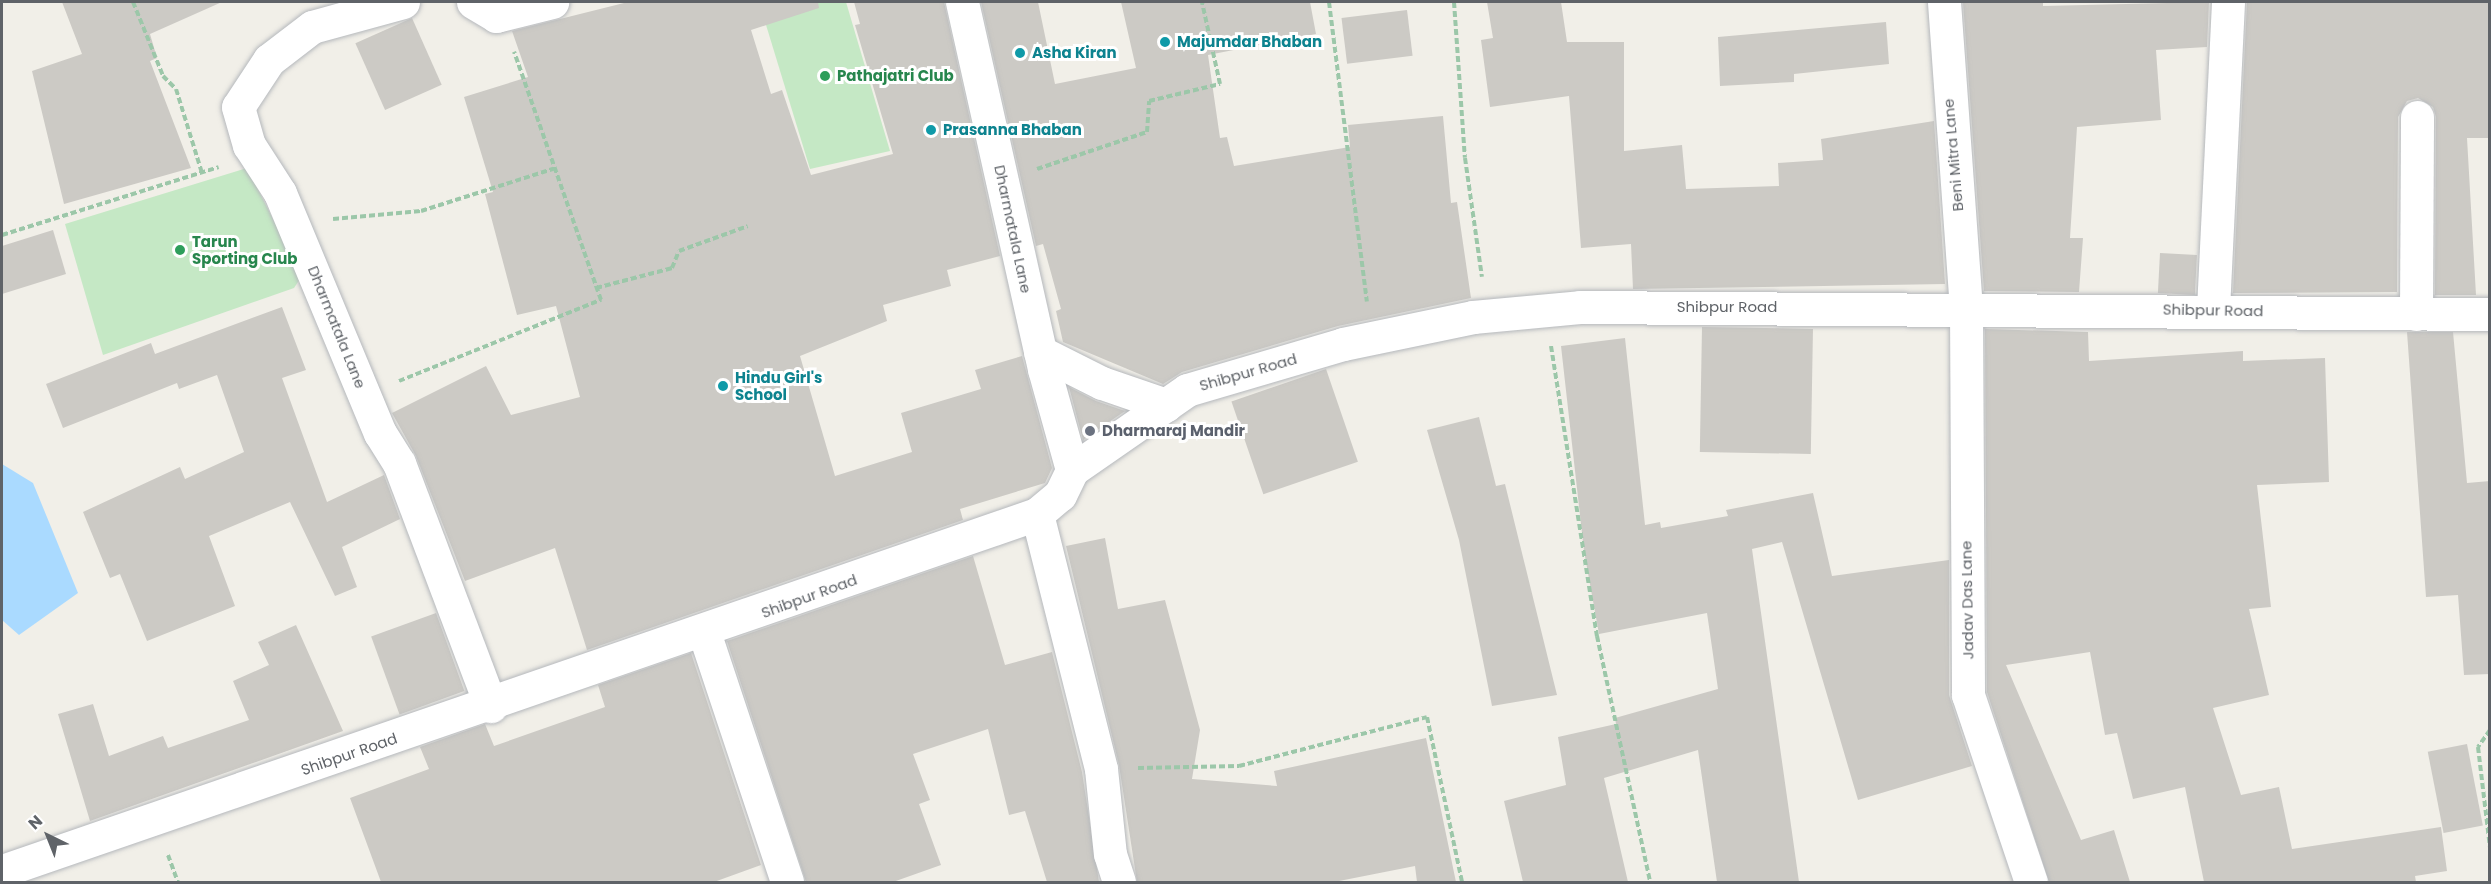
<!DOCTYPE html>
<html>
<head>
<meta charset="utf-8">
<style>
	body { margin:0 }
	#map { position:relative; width:2491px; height:884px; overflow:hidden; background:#f1efe8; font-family:Poppins,sans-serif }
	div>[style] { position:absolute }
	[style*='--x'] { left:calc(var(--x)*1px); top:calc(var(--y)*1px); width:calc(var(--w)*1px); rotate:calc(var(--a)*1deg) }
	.green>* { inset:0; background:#c5e8c5 }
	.water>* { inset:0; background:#aadaff }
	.building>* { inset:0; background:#cccac5; transform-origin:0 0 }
	.path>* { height:4px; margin-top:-2px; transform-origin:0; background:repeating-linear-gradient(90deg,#9cc7a9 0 6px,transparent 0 9px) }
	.roads { filter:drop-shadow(0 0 2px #b5b8bc) drop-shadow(0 0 2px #b5b8bc) }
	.minor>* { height:33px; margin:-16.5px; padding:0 16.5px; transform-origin:16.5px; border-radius:16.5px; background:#fff }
	.dots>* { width:16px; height:16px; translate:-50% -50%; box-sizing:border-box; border:3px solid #fff; border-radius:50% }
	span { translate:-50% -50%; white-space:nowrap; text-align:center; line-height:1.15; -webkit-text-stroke:6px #fff; paint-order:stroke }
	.culture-label { font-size:15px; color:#0d838f; font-weight:700 }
	.left { translate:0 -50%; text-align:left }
	.leisure-label { font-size:15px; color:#27864d; font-weight:700 }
	.street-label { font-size:15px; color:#5f6368 }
	.worship-label { font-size:15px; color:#5b616d; font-weight:700 }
	.frame { position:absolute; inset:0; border:3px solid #5f6368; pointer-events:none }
	.north { position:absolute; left:18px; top:806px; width:60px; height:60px; -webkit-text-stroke:4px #fff; paint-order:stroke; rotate:317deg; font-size:16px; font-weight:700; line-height:24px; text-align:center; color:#5f6368 }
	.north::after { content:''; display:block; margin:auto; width:21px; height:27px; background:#5f6368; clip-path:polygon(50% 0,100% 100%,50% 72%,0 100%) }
</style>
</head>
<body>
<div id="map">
	<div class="green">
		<div style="clip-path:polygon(759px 2px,846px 2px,890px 151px,810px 169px)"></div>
		<div style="clip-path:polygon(247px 168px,302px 276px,294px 288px,103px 355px,65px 224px)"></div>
	</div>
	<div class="water">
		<div style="clip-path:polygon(2px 464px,33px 483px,78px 593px,19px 635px,2px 620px)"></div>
	</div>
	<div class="building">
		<div style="clip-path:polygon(62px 2px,222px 2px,150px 34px,157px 58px,150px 61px,191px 168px,64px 204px,32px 71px,82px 54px)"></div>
		<div style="clip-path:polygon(628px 2px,818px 2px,819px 8px,751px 30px,771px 94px,782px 90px,811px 175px,893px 154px,855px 25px,860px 24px,854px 2px,944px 2px,1000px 256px,947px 270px,951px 286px,883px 305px,887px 321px,800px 356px,835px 476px,912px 452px,901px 413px,981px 389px,975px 370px,1022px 356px,1052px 468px,1045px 483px,960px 509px,963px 520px,587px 650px,555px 548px,465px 581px,416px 456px,392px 413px,486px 366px,511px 415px,580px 397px,556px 306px,517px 315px,485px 194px,493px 192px,464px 97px,528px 77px,512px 31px)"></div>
		<div style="clip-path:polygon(981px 2px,1038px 2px,1055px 84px,1136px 68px,1121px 2px,1310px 2px,1316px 34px,1208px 55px,1220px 138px,1227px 137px,1234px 166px,1350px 147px,1348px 125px,1443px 116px,1451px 203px,1457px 202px,1471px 298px,1338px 326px,1182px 372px,1163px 384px,1063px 342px,1056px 311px,1061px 309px,1043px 244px,1036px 246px)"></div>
		<div style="clip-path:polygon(1487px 2px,1561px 2px,1567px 42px,1624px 42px,1624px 151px,1682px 145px,1686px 189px,1779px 186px,1778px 163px,1823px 160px,1821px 139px,1934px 121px,1945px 284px,1633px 289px,1631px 244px,1581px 248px,1569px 96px,1490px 107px,1481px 40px,1493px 38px)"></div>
		<div style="clip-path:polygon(1963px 2px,2043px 2px,2043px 6px,2209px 2px,2207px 47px,2156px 50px,2161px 120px,2077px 127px,2070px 238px,2083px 238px,2079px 292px,1984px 291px)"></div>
		<div style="clip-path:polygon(2247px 2px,2488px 2px,2490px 138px,2467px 138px,2476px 295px,2435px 295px,2436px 117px,2433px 107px,2418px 98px,2407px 101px,2398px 117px,2397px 292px,2233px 293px)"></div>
		<div style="left:1407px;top:10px;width:46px;height:66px;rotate:83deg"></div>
		<div style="left:412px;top:18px;width:73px;height:62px;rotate:66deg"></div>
		<div style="clip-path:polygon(1886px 22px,1889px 64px,1794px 74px,1794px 82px,1720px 86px,1718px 37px)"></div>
		<div style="clip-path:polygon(53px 230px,66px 274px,2px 294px,2px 246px)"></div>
		<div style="left:2160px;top:253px;width:37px;height:40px;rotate:3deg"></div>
		<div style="clip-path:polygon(282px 307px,306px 370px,282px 378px,327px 502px,384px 475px,400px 519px,342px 547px,357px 587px,335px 596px,290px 502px,209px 536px,235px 606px,147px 641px,120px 574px,110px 578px,83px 512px,180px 467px,185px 479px,244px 452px,217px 375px,179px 389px,177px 383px,63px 428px,46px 384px,151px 343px,155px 354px)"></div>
		<div style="left:1702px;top:327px;width:111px;height:125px;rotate:1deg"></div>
		<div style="clip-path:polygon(1985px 329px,2088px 332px,2089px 361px,2243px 351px,2243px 361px,2325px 358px,2329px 482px,2257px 485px,2271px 607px,2249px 609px,2269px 695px,2213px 708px,2241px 795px,2279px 787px,2292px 849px,2441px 827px,2447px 871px,2415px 876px,2416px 882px,2204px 882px,2185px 787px,2133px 799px,2117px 733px,2105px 735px,2090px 652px,2006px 665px,2081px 840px,2114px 830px,2130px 882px,2049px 882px,1987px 692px)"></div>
		<div style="clip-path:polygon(2407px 332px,2453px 332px,2467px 483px,2490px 481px,2490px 674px,2464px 675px,2458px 595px,2426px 597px)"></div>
		<div style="clip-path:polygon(1625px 338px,1645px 525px,1660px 522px,1661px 528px,1728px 516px,1726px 510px,1813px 493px,1832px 576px,1949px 560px,1949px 695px,1972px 766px,1858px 800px,1782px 542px,1752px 549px,1799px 882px,1717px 882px,1698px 750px,1604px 778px,1628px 882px,1523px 882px,1504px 801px,1566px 785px,1558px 737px,1616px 724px,1615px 718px,1718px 689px,1707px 613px,1599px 634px,1584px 551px,1561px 346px)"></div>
		<div style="left:1326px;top:369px;width:98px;height:100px;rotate:71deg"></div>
		<div style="clip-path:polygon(1069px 387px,1096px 401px,1125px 411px,1083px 440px)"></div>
		<div style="clip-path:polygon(1479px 417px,1496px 486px,1505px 484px,1557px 695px,1492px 706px,1459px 540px,1427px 430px)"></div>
		<div style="clip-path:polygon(1105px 538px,1118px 609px,1165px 600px,1200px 730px,1192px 779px,1277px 786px,1274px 771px,1426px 738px,1456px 882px,1417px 882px,1415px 866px,1334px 882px,1137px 882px,1119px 765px,1066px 546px)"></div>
		<div style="clip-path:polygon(973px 556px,1005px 665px,1052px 652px,1082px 772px,1099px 882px,1047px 882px,1025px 811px,1009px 815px,988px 729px,913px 754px,930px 800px,919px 804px,941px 865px,893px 882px,806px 882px,727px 641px)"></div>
		<div style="left:436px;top:613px;width:83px;height:69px;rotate:70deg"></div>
		<div style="clip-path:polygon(296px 625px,343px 731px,90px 821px,58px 714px,93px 704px,109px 756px,163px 736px,168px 748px,249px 720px,233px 681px,269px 665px,258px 642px)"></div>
		<div style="clip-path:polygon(691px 653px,761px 865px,714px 882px,381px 882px,350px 798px,429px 769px,420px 747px,485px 724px,494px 746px,605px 707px,598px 685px)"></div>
		<div style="left:2467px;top:744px;width:83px;height:40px;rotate:79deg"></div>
	</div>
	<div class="path">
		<div style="--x:133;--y:2;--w:80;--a:67.9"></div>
		<div style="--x:163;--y:76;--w:18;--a:45"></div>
		<div style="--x:176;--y:89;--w:88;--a:72.8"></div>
		<div style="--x:1329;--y:2;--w:302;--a:82.8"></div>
		<div style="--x:1454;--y:2;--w:156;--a:86"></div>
		<div style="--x:1465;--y:158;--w:120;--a:81.9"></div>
		<div style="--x:1037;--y:169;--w:116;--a:-18.6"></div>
		<div style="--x:1147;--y:132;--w:31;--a:-86"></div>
		<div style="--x:1149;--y:101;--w:73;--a:-13.5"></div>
		<div style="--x:1220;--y:84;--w:84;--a:-102.4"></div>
		<div style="--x:333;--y:219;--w:88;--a:-5.2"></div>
		<div style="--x:421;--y:211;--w:139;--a:-17.7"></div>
		<div style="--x:2;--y:235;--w:227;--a:-17.4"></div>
		<div style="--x:596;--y:288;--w:79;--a:-14.7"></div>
		<div style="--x:672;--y:268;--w:18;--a:-68"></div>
		<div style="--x:679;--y:251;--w:73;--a:-19.9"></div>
		<div style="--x:1551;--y:346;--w:294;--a:81"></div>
		<div style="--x:1597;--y:636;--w:252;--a:77.8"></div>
		<div style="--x:399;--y:381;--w:218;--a:-21.9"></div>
		<div style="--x:601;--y:300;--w:263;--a:-109.3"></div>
		<div style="--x:2490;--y:730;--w:21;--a:125"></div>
		<div style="--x:2478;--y:747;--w:102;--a:83.2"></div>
		<div style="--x:1138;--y:768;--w:101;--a:-1.1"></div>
		<div style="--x:1239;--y:766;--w:194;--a:-14.6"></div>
		<div style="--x:1427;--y:717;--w:169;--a:78"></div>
		<div style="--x:168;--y:855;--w:29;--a:70"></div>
	</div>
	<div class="roads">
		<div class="minor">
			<div style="--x:403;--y:2;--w:94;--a:164.6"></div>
			<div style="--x:312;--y:27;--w:54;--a:142.5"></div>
			<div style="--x:269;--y:60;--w:56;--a:123.4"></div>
			<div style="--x:238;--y:107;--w:40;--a:74"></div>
			<div style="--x:249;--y:145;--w:57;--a:57.1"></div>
			<div style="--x:280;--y:193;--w:260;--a:67.4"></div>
			<div style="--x:380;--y:433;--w:36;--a:58"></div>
			<div style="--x:399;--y:463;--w:260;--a:69.3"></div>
			<div style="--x:473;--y:2;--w:27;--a:31"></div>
			<div style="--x:496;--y:16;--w:58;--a:-14"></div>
			<div style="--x:962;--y:2;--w:376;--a:77.4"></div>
			<div style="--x:1044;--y:369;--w:105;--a:74.5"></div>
			<div style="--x:1944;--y:2;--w:307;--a:85.9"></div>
			<div style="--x:1966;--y:308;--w:387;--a:89.7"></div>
			<div style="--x:1968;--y:695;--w:197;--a:71.4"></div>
			<div style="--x:2213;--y:309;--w:307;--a:-87.2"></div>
			<div style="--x:2416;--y:314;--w:197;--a:-89.7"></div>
			<div style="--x:1040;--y:352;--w:69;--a:26.6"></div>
			<div style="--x:1102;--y:383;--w:68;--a:19"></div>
			<div style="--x:1037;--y:514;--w:263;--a:75.9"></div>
			<div style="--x:1101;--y:769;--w:85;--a:84"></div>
			<div style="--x:1110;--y:854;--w:29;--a:72"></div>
			<div style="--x:704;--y:632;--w:263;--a:71.6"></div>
			<div style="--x:2;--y:871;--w:1095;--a:-19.03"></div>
			<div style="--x:1037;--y:514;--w:30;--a:-40"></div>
			<div style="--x:1060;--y:495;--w:28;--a:-64"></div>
			<div style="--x:1072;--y:470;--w:140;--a:-34.8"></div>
			<div style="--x:1187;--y:390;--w:163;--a:-16.4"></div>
			<div style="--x:1343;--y:344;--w:133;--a:-11.7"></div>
			<div style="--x:1473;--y:317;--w:107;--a:-5.3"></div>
			<div style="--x:1580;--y:307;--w:910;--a:0.44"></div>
		</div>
	</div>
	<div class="dots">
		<div style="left:1165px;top:42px;background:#0f9aa8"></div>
		<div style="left:1020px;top:53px;background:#0f9aa8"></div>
		<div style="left:825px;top:76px;background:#2e9e5b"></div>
		<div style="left:931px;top:130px;background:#0f9aa8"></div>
		<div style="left:180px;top:250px;background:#2e9e5b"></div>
		<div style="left:723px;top:386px;background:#0f9aa8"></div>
		<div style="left:1090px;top:431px;background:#6b7280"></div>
	</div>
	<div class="culture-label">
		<span class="left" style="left:1177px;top:42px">Majumdar Bhaban</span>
		<span class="left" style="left:1032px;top:53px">Asha Kiran</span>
		<span class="left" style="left:943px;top:130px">Prasanna Bhaban</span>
		<span class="left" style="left:735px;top:386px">Hindu Girl's<br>School</span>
	</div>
	<div class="leisure-label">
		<span class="left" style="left:837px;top:76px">Pathajatri Club</span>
		<span class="left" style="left:192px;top:250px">Tarun<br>Sporting Club</span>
	</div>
	<div class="street-label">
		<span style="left:1953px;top:155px;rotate:-95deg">Beni Mitra Lane</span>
		<span style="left:1013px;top:229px;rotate:78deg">Dharmatala Lane</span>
		<span style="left:1727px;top:307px">Shibpur Road</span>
		<span style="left:2213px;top:310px;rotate:1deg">Shibpur Road</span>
		<span style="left:337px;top:327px;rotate:68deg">Dharmatala Lane</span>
		<span style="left:1248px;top:372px;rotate:-16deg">Shibpur Road</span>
		<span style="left:809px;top:596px;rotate:-20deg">Shibpur Road</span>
		<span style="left:1967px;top:600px;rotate:-91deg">Jadav Das Lane</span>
		<span style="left:349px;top:754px;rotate:-19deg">Shibpur Road</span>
	</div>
	<div class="worship-label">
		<span class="left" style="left:1102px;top:431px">Dharmaraj Mandir</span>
	</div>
	<div class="frame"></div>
	<div class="north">N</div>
</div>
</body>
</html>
